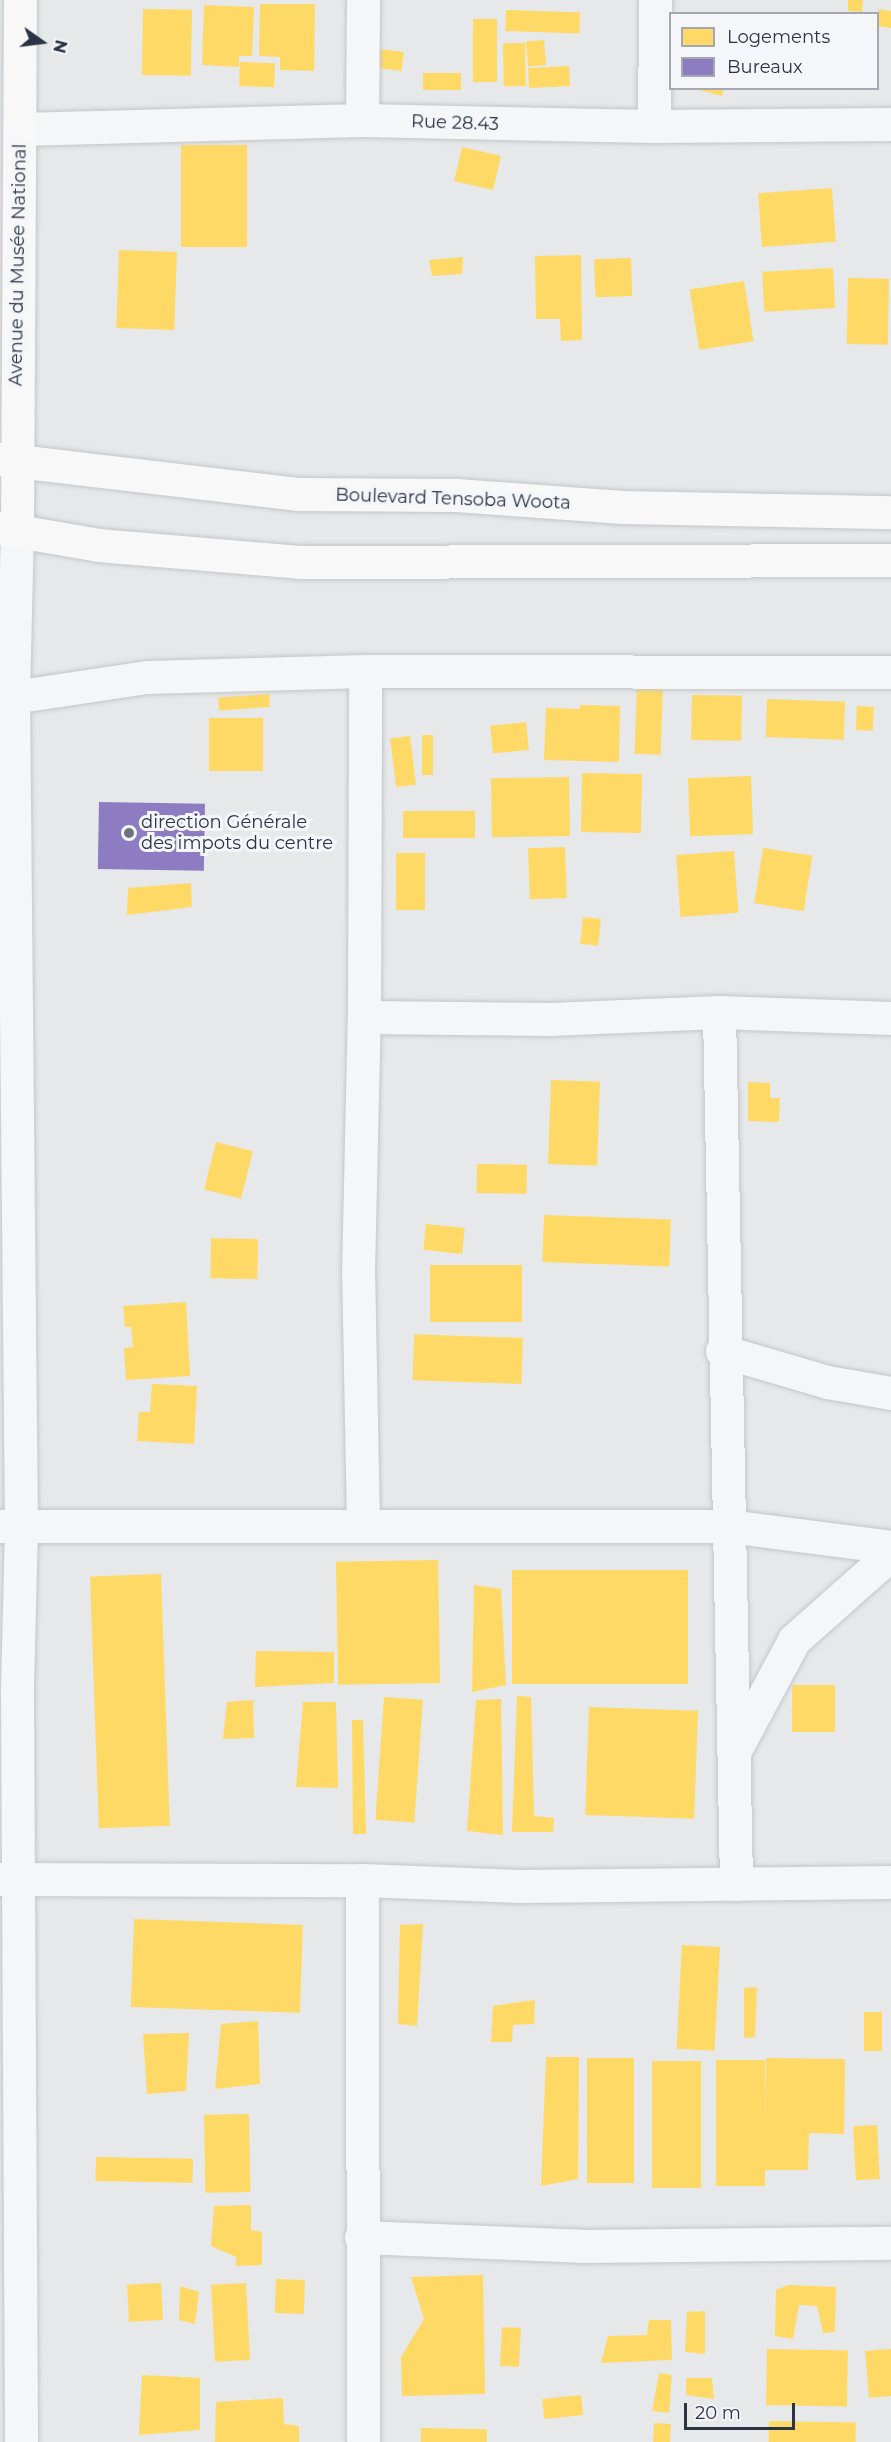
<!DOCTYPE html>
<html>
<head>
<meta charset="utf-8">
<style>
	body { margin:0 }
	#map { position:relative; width:891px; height:2442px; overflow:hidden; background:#e6e8ea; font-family:Montserrat,sans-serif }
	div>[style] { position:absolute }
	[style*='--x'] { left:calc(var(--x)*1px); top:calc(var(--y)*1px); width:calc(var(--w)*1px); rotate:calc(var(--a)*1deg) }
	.homes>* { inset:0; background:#ffd966; transform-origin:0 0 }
	.offices>* { inset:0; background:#8e7cc3; transform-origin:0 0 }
	.roads { filter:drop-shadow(0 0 2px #c4c6c8) drop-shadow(0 0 2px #c4c6c8) }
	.street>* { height:33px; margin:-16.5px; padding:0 16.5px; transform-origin:16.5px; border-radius:16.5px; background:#f5f6f7 }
	.secondary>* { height:33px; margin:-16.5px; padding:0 16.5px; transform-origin:16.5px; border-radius:16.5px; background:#f8f8f8 }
	.primary>* { height:33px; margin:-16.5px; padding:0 16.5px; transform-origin:16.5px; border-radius:16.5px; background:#f8f8f8 }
	.dots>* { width:16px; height:16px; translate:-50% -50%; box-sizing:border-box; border:3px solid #f4f6f9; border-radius:50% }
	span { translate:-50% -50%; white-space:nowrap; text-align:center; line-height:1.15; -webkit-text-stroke:6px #f4f6f9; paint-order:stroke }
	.street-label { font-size:18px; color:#2b3445 }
	.poi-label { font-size:18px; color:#2b3445 }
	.left { translate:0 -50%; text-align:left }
	.legend { position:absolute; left:669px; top:12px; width:210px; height:78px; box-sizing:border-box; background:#f4f6f9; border:2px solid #a4a8b1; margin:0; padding:8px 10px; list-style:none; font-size:18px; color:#2b3445 }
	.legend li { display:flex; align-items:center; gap:12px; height:30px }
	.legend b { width:30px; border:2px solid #a4a8b1 }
	.north { position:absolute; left:12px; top:12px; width:60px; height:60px; -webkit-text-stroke:4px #f4f6f9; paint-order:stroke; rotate:104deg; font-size:16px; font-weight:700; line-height:24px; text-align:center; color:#2b3445 }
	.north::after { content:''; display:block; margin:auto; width:21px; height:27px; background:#2b3445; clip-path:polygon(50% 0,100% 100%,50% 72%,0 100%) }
	.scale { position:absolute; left:684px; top:2403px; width:111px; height:27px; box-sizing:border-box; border:3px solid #2b3445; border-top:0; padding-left:8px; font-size:18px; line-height:21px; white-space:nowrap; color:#2b3445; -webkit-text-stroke:4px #f4f6f9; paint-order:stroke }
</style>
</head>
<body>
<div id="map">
	<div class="homes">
		<div style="clip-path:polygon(848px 0,863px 0,862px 12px,848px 11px)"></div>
		<div style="clip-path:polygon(260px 4px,315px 4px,314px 71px,280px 70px,280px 57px,259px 56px)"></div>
		<div style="clip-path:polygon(204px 5px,254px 7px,252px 56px,239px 56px,239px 67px,202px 65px)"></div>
		<div style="left:143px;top:9px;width:49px;height:66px;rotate:1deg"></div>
		<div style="clip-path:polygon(879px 9px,891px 11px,891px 28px,878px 26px)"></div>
		<div style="left:506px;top:10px;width:74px;height:21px;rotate:2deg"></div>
		<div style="left:473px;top:19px;width:24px;height:63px"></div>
		<div style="left:544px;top:40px;width:25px;height:18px;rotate:85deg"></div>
		<div style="left:525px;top:43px;width:43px;height:22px;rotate:89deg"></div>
		<div style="left:379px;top:49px;width:25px;height:19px;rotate:7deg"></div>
		<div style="left:240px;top:62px;width:35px;height:24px;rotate:2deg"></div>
		<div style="left:569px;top:66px;width:20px;height:41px;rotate:87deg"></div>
		<div style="left:423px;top:73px;width:38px;height:17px"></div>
		<div style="clip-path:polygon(691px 88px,723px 88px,722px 96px)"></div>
		<div style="left:181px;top:145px;width:66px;height:102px"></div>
		<div style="left:462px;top:147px;width:40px;height:35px;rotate:13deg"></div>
		<div style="left:832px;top:188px;width:54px;height:74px;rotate:86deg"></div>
		<div style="left:119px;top:250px;width:58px;height:78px;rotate:2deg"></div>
		<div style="clip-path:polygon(581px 255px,582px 340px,561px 341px,560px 319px,536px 319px,535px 256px)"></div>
		<div style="clip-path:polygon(463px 257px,462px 274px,432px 276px,429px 260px)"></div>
		<div style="left:631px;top:258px;width:38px;height:37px;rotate:88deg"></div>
		<div style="left:833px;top:268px;width:40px;height:71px;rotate:87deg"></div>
		<div style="left:848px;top:278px;width:41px;height:66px;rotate:1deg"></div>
		<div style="left:744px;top:281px;width:61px;height:55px;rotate:81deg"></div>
		<div style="left:637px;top:684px;width:26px;height:70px;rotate:2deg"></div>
		<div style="left:269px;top:694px;width:13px;height:51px;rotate:86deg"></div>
		<div style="left:692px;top:695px;width:50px;height:45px;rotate:1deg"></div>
		<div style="left:767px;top:699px;width:78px;height:38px;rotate:2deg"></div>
		<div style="clip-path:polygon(580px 705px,620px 706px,619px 762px,544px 760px,546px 708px,580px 709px)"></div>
		<div style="left:857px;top:706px;width:17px;height:24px;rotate:3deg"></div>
		<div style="left:209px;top:718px;width:54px;height:53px"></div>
		<div style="left:526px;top:722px;width:28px;height:36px;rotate:84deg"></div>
		<div style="left:433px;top:735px;width:40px;height:11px;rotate:90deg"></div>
		<div style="left:410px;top:736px;width:49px;height:20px;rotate:83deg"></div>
		<div style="left:582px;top:773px;width:60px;height:59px;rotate:1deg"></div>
		<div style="left:751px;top:776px;width:58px;height:63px;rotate:88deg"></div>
		<div style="left:569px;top:777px;width:59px;height:78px;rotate:89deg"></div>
		<div style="left:403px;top:811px;width:72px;height:27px"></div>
		<div style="left:565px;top:847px;width:51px;height:37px;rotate:88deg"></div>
		<div style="left:763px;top:848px;width:50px;height:56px;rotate:9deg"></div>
		<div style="left:734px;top:851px;width:62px;height:58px;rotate:86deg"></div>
		<div style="left:396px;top:853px;width:29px;height:57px"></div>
		<div style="clip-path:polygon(191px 883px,192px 907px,127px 915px,128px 888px)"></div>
		<div style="left:583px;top:917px;width:18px;height:27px;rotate:6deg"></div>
		<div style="left:551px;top:1080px;width:49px;height:84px;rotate:2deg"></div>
		<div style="clip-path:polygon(748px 1082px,770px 1083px,770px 1098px,780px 1098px,779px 1122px,748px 1121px)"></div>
		<div style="left:216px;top:1142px;width:38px;height:49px;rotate:14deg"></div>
		<div style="left:477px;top:1164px;width:50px;height:29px;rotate:1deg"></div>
		<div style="left:544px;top:1215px;width:127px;height:47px;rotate:2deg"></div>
		<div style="left:426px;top:1224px;width:39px;height:26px;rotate:6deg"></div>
		<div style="left:258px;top:1239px;width:40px;height:47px;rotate:91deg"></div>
		<div style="left:430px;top:1265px;width:92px;height:57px"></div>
		<div style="clip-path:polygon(186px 1302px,190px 1376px,126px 1380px,124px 1348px,133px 1347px,131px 1327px,125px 1327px,123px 1306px)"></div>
		<div style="left:523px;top:1338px;width:46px;height:109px;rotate:92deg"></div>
		<div style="clip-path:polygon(152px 1384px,197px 1386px,194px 1444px,137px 1441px,139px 1412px,150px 1412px)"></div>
		<div style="left:438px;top:1560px;width:123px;height:102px;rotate:89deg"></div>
		<div style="left:688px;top:1570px;width:114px;height:176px;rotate:90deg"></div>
		<div style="left:161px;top:1574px;width:252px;height:71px;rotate:88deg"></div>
		<div style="clip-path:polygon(474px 1585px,501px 1589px,506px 1685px,472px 1692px)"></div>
		<div style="clip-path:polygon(256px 1651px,334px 1652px,334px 1683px,255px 1687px)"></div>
		<div style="left:792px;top:1685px;width:43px;height:47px"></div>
		<div style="clip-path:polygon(517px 1696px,531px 1697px,534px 1816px,554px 1818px,553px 1832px,512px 1832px)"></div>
		<div style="left:384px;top:1697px;width:39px;height:123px;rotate:4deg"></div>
		<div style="clip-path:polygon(501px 1699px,503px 1835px,467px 1831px,476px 1700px)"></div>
		<div style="clip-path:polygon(253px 1700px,254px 1738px,223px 1739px,227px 1702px)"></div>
		<div style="clip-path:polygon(303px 1702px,336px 1702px,338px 1788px,296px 1787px)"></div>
		<div style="left:589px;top:1707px;width:109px;height:108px;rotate:2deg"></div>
		<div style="clip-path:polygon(352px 1720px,363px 1720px,366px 1834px,353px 1834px)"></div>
		<div style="left:134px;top:1919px;width:169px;height:88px;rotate:2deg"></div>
		<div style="clip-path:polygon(423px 1924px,417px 2026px,398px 2024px,400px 1925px)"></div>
		<div style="left:682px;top:1945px;width:38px;height:104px;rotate:3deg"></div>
		<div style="clip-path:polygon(757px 1987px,755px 2037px,744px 2038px,744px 1988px)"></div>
		<div style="clip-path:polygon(535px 2000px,534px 2024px,513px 2025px,512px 2042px,491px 2042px,493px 2006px)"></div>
		<div style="left:864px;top:2012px;width:18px;height:39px"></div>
		<div style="clip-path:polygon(258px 2021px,260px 2084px,215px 2089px,221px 2024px)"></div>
		<div style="clip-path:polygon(189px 2033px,186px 2091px,147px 2094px,143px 2034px)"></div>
		<div style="clip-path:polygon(546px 2057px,579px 2057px,578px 2179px,541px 2186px)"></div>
		<div style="left:634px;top:2058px;width:125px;height:47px;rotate:90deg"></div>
		<div style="clip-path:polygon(766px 2058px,845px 2059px,844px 2134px,809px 2133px,808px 2170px,765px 2170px,765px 2186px,716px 2186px,716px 2060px,765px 2060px,766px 2120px)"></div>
		<div style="left:652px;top:2061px;width:49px;height:127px"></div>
		<div style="left:249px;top:2114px;width:78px;height:45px;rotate:89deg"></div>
		<div style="left:877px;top:2125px;width:54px;height:24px;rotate:87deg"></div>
		<div style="left:96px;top:2157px;width:97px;height:24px;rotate:1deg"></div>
		<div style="clip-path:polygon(251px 2205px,251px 2230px,262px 2232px,262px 2265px,236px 2266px,236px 2257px,211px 2246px,214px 2206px)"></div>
		<div style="clip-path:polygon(483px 2275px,485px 2394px,402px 2396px,401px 2357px,424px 2319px,411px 2277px)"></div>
		<div style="left:276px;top:2279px;width:29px;height:34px;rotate:2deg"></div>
		<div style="left:161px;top:2283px;width:37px;height:34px;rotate:87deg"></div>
		<div style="left:246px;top:2283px;width:77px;height:35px;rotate:87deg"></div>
		<div style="clip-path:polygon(788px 2285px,836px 2287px,835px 2332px,823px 2333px,817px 2306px,799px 2305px,793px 2339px,775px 2336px,776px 2290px)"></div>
		<div style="clip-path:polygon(180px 2286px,199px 2292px,195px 2324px,179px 2320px)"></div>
		<div style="clip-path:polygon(705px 2311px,705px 2354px,685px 2352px,687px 2312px)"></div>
		<div style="clip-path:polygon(649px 2320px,671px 2320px,672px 2360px,601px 2363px,608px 2336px,647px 2335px)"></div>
		<div style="left:502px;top:2327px;width:19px;height:39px;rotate:3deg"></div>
		<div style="left:767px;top:2349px;width:81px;height:56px;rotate:1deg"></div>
		<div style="clip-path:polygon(891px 2349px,891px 2396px,869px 2398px,865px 2351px)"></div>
		<div style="clip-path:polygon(659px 2373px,672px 2375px,669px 2413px,652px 2411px)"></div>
		<div style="clip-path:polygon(142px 2375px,200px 2378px,200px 2430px,139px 2435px)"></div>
		<div style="clip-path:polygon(686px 2378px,712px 2378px,714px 2399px,686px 2395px)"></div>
		<div style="left:581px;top:2395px;width:20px;height:39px;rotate:84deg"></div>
		<div style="clip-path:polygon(283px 2398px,284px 2424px,299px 2426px,299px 2442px,215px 2442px,216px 2402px)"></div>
		<div style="left:769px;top:2421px;width:87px;height:21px;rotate:1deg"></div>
		<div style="left:654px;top:2423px;width:17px;height:19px;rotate:3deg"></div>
		<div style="left:421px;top:2428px;width:66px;height:14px;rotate:1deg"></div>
	</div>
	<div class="offices">
		<div style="left:99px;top:802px;width:106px;height:67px;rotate:1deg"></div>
	</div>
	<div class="roads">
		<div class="street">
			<div style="--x:362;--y:120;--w:120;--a:-89.5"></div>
			<div style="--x:654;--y:126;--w:126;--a:-89.5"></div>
			<div style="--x:20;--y:129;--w:342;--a:-1.5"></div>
			<div style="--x:362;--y:120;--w:292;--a:1.2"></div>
			<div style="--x:654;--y:126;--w:237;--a:-0.5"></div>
			<div style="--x:17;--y:531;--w:166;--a:91.4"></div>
			<div style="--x:13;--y:697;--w:829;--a:89.45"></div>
			<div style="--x:21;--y:1526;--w:168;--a:91.4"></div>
			<div style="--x:17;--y:1694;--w:748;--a:89.69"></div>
			<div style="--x:13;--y:697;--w:135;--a:-8.5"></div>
			<div style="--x:147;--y:677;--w:218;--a:-1.6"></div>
			<div style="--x:719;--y:1012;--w:872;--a:88.88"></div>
			<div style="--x:364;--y:1017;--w:186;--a:0.6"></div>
			<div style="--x:550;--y:1019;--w:169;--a:-2.4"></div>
			<div style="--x:719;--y:1012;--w:172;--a:2"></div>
			<div style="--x:722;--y:1351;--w:109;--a:16.4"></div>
			<div style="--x:827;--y:1382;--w:65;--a:9.8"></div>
			<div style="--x:363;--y:1525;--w:253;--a:-91.1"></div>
			<div style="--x:358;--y:1272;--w:255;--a:-88.7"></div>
			<div style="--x:364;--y:1017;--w:346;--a:-89.8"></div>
			<div style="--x:365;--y:671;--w:526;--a:0.11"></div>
			<div style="--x:0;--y:1526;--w:728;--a:0"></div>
			<div style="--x:728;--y:1526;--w:164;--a:7.3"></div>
			<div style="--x:734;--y:1752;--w:127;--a:-61.8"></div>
			<div style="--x:794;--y:1640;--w:130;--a:-41.6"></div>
			<div style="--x:0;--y:1879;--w:362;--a:0.2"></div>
			<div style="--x:362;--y:1880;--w:158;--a:2.2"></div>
			<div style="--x:520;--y:1886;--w:371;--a:-0.6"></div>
			<div style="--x:362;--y:1880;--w:562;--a:89.9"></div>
			<div style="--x:361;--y:2237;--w:220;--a:2.3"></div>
			<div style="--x:581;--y:2246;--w:310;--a:-0.6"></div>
		</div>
		<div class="secondary">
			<div style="--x:17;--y:531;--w:531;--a:-89.68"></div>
		</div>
		<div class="primary">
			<div style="--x:0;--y:459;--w:301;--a:6.7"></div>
			<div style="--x:299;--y:494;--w:157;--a:0.4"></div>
			<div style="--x:456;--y:495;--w:167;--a:4.1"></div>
			<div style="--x:623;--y:507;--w:268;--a:1.1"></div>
			<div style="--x:0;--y:528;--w:99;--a:9.8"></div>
			<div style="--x:98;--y:545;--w:202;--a:4.8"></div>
			<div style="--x:299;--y:562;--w:592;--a:-0.19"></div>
		</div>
	</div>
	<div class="dots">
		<div style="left:129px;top:833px;background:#6c737f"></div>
	</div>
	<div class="street-label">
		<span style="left:455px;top:123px;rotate:2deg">Rue 28.43</span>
		<span style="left:18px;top:265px;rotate:-89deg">Avenue du Musée National</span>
		<span style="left:453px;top:499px;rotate:2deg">Boulevard Tensoba Woota</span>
	</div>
	<div class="poi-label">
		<span class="left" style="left:141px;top:833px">direction Générale<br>des impots du centre</span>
	</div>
	<ul class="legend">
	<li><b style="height:16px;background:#ffd966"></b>Logements</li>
	<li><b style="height:16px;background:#8e7cc3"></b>Bureaux</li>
	</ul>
	<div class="north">N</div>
	<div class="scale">20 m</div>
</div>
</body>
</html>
